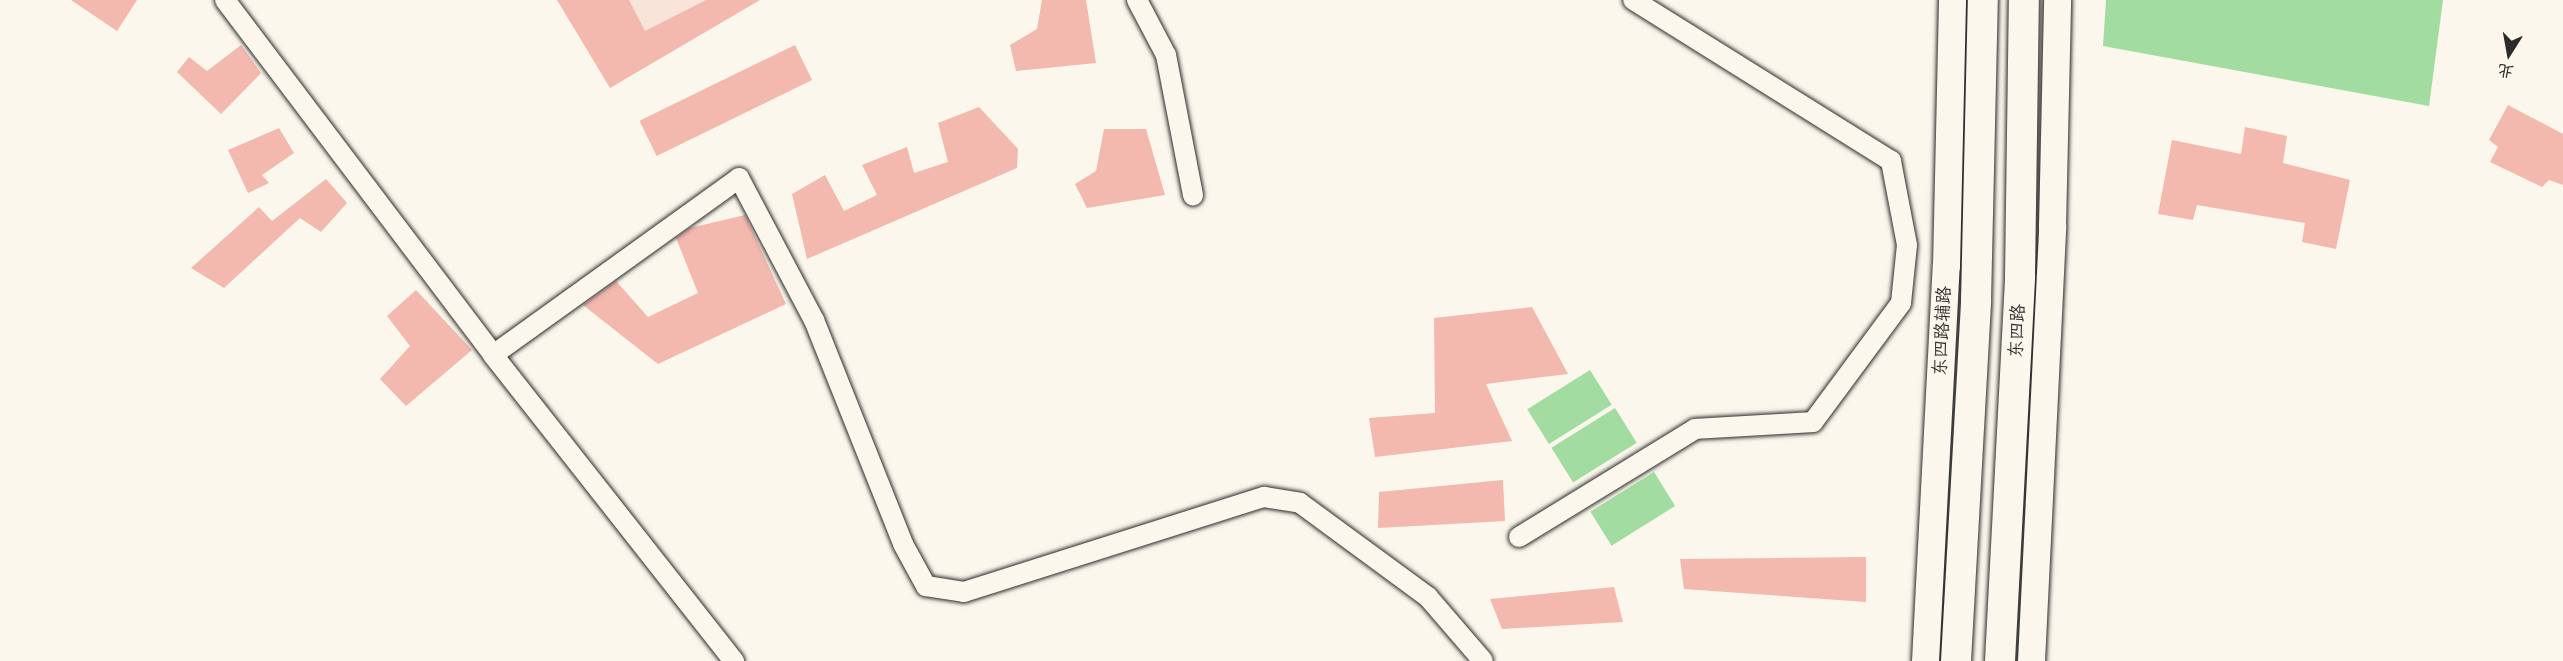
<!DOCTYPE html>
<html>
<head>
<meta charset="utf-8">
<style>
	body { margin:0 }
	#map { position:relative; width:2563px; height:661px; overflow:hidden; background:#fbf7ec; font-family:"Patrick Hand","LXGW WenKai TC",sans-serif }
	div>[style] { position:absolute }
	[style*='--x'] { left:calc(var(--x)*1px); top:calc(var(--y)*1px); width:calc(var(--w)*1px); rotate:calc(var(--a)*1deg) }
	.built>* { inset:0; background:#f9e4d9 }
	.green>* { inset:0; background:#a3dca0; transform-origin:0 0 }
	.building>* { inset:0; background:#f3b8ae; transform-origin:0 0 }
	.roads { filter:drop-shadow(0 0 2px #2b2b2b) drop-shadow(0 0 2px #2b2b2b) }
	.minor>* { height:20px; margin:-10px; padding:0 10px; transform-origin:10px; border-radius:10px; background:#fbf7ec }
	.secondary>* { height:27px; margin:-13.5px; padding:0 13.5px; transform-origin:13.5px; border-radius:13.5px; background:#fbf7ec }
	.primary>* { height:30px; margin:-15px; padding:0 15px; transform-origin:15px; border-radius:15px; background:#fbf7ec }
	span { translate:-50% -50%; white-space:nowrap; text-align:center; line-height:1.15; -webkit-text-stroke:5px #fbf7ec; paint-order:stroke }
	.street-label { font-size:18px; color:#2b2b2b }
	.north { position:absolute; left:2479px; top:24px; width:60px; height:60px; -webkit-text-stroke:4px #fbf7ec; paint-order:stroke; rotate:191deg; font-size:16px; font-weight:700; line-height:24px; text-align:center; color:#2b2b2b }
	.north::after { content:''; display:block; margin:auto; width:21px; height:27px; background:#2b2b2b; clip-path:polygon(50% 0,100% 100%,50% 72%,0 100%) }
</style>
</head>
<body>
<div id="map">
	<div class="built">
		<div style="clip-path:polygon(580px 0,756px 0,610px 88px)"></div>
	</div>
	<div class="green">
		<div style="clip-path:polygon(2106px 0,2443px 0,2429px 106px,2103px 46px)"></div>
		<div style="left:1590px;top:370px;width:41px;height:74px;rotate:58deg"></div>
		<div style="left:1615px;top:408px;width:41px;height:75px;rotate:58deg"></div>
		<div style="left:1654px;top:472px;width:40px;height:75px;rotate:58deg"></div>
	</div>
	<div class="building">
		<div style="clip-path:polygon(71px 0,137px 0,117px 31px)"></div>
		<div style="clip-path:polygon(557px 0,629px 0,645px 31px,706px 0,760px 0,610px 88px)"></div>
		<div style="clip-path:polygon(1042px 0,1086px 0,1096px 63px,1016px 71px,1010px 45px,1037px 29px)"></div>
		<div style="clip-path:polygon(241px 45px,261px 73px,221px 114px,177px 72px,189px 57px,207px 71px)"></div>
		<div style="left:795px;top:45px;width:39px;height:173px;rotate:64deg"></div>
		<div style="clip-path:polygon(2508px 105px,2563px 134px,2563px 185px,2549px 180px,2542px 187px,2490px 162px,2498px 147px,2489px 140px)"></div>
		<div style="clip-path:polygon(979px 107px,1018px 149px,1017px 168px,807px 259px,792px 194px,825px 175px,844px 211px,877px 195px,862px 165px,907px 147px,914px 173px,948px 162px,938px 123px)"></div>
		<div style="clip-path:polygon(2245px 127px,2287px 136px,2283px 163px,2350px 180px,2336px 249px,2302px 242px,2305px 223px,2197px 205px,2193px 220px,2158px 214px,2172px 140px,2241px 154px)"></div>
		<div style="clip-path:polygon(279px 128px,294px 153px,262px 175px,269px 183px,248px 193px,228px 150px)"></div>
		<div style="clip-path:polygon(1104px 129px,1146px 129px,1165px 195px,1087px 208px,1075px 184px,1096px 171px)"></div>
		<div style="clip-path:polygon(326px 179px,347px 203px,321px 232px,300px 218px,224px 288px,191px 268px,259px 207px,272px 221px)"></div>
		<div style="clip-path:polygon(745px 215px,786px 304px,658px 364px,583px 305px,616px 281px,648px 317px,698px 293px,676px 238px,690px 228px)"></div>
		<div style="clip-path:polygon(416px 290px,472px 350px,406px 406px,380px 379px,410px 346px,387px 316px)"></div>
		<div style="clip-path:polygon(1532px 307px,1568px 374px,1486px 384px,1512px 441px,1375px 457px,1369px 418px,1435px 413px,1434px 318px)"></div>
		<div style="clip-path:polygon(1503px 480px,1505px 521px,1378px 528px,1379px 492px)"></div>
		<div style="clip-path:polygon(1866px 557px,1866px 602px,1684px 589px,1680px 559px)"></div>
		<div style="clip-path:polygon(1614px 587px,1623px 622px,1502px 629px,1490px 599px)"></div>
	</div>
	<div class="roads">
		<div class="minor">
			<div style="--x:225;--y:0;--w:445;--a:52.9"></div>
			<div style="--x:493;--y:355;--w:390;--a:51.8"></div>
			<div style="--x:1137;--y:0;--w:62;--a:62.2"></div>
			<div style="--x:1166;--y:55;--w:143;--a:79.1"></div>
			<div style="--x:493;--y:355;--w:303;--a:-35.7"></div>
			<div style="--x:739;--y:178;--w:161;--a:62.2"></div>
			<div style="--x:814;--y:320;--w:241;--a:68.3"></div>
			<div style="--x:903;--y:544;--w:48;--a:61.3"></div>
			<div style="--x:926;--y:586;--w:38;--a:9"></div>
			<div style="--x:964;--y:592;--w:315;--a:-17.6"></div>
			<div style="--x:1264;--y:497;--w:36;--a:9"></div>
			<div style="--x:1300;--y:503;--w:159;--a:36.3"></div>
			<div style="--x:1428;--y:597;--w:84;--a:49.3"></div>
			<div style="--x:1519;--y:537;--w:206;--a:-31.5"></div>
			<div style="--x:1695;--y:429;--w:118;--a:-3.4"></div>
			<div style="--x:1813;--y:422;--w:148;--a:-53.5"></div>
			<div style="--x:1901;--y:303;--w:58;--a:-84.1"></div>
			<div style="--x:1907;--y:245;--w:86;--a:-100.8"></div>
			<div style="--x:1891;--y:161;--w:304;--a:-148"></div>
		</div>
		<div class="secondary">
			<div style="--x:1925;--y:661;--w:396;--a:-87"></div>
			<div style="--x:1946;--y:266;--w:266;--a:-88.7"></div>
			<div style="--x:2031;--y:661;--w:436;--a:-87.2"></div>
			<div style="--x:2052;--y:226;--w:226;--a:-88.7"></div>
		</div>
		<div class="primary">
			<div style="--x:1956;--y:661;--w:361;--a:-86.8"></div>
			<div style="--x:1976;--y:301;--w:301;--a:-88.7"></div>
			<div style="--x:2000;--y:661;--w:385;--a:-87"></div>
			<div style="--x:2020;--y:277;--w:277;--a:-89.2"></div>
		</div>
	</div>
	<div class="street-label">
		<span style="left:1942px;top:331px;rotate:-87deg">东四路辅路</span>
		<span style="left:2017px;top:331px;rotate:-87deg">东四路</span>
	</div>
	<div class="north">北</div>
</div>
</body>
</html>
